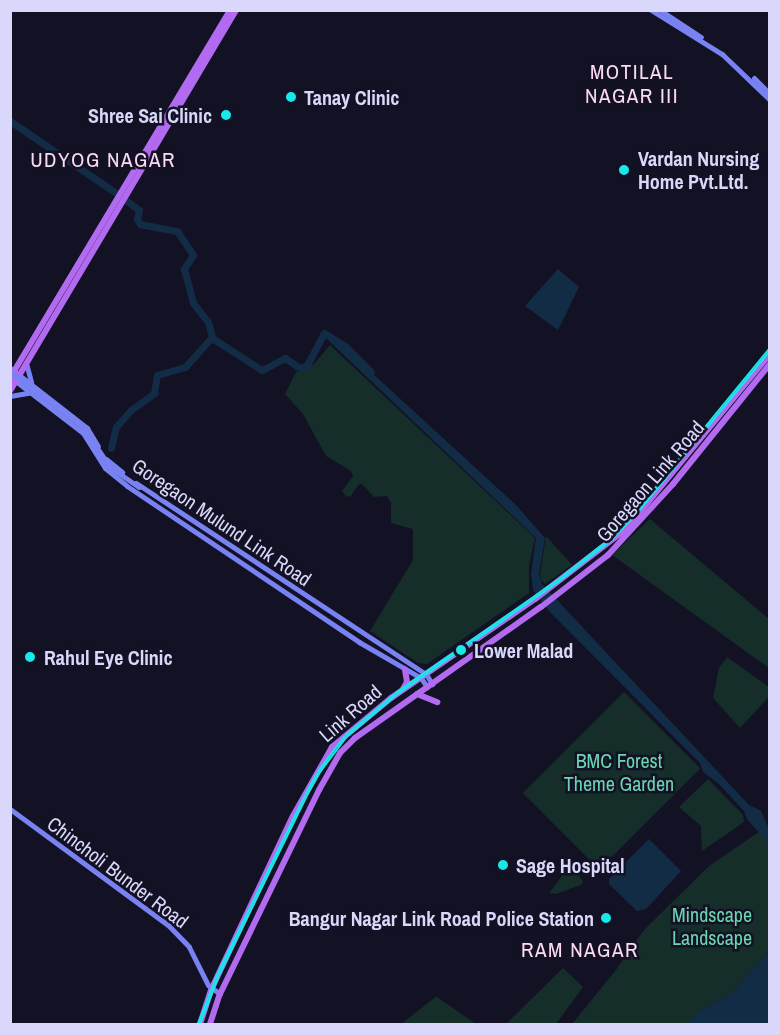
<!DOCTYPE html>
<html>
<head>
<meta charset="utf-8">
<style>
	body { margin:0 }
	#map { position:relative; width:780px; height:1035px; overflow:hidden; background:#131124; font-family:"Archivo Narrow",sans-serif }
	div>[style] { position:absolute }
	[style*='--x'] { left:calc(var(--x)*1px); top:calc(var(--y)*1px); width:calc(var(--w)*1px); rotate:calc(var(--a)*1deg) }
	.green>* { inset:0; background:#152e2a; transform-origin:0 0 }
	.water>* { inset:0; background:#132c46 }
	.river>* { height:7px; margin:-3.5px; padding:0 3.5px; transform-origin:3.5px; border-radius:3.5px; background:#132c46 }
	.secondary>* { height:5px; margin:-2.5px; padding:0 2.5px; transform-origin:2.5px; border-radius:2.5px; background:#7982f2 }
	.primary>* { height:6px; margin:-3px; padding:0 3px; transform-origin:3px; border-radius:3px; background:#b16af0 }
	.rail>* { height:4px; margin-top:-2px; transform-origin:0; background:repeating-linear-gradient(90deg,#131124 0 4.5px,#17e8e8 0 9px); box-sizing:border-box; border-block:2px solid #17e8e8 }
	.secondary-bridge>* { height:5px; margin:-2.5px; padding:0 2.5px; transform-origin:2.5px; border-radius:2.5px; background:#7982f2 }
	.dots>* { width:16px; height:16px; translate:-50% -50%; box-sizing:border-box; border:3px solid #131124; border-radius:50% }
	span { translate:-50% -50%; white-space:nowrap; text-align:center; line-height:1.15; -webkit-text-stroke:5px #131124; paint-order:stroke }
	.poi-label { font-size:20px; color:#d9d8fb; font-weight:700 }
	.left { translate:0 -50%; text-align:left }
	.right { translate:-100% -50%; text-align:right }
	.street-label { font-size:20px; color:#d9d8fb }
	.park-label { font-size:20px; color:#6bd5b0 }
	.neighbourhood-label { font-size:21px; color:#fbdaf3; letter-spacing:1.5px }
	.frame { position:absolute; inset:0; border:12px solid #d9d8fb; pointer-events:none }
</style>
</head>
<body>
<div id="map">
	<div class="green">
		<div style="clip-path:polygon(330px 345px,535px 538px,529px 566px,529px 593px,427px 664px,418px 663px,370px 631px,413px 560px,413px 529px,391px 523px,391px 503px,387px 496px,374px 497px,362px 484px,359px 484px,350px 497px,346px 496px,342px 491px,353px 476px,351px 471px,326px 456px,303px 414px,285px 394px,296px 372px,314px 364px)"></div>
		<div style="clip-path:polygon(650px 519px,769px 619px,769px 668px,612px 555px)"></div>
		<div style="clip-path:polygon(546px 536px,572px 565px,545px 584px,541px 580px,540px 574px)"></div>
		<div style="clip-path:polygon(727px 657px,769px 687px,769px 697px,740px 728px,713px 698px,719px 668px)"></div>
		<div style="left:624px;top:692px;width:108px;height:143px;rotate:45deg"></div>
		<div style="clip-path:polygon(708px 779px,743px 815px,744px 822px,702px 851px,701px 826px,679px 807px)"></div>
		<div style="clip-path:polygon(769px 825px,769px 952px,730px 994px,697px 1013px,688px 1024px,572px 1024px,616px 970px,644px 930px,709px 866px)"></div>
		<div style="clip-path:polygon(567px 869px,576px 871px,583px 881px,581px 885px,556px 894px,549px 893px)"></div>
		<div style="clip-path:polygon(563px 968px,583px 987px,556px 1024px,506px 1024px)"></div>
		<div style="clip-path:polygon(437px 996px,437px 997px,476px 1024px,401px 1024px)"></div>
	</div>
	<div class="water">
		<div style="clip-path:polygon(558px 269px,579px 287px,558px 330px,525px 306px)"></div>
		<div style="clip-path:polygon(335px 339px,516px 505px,545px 538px,539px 574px,542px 584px,749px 805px,761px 811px,769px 829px,769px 844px,747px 819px,744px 811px,718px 783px,703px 772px,700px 763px,549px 611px,533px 590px,531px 574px,536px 538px,329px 341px)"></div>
		<div style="clip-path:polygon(649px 839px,681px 871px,646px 909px,637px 911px,609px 884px,609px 879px)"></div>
		<div style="clip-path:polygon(769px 952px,769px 1024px,688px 1024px,697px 1013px,730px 994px)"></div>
	</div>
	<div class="river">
		<div style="--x:10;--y:121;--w:132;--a:34.2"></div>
		<div style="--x:127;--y:201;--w:15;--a:37"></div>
		<div style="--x:139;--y:210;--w:9;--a:103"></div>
		<div style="--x:137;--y:219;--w:6;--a:59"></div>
		<div style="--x:140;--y:224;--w:38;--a:11"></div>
		<div style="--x:177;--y:231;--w:29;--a:56"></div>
		<div style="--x:193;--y:255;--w:17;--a:123"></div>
		<div style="--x:184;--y:269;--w:35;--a:75"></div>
		<div style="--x:193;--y:303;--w:24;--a:52"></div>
		<div style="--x:208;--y:322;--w:16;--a:75"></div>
		<div style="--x:212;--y:337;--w:4;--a:45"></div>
		<div style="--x:215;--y:340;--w:56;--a:32.6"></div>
		<div style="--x:262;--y:370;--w:26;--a:-28"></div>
		<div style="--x:285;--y:358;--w:18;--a:34"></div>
		<div style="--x:300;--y:368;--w:8;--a:-23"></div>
		<div style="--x:307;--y:365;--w:36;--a:-62"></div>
		<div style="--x:324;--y:333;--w:26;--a:32"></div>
		<div style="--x:346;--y:347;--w:35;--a:45"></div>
		<div style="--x:111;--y:448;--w:22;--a:-77"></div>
		<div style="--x:116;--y:427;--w:23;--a:-49"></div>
		<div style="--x:131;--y:410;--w:29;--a:-36"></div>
		<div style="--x:154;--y:393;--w:18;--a:-81"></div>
		<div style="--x:157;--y:375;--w:29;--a:-16"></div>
		<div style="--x:185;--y:367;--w:40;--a:-48"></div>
	</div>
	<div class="secondary">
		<div style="--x:651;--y:10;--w:84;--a:31.8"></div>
		<div style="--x:722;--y:54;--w:66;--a:43.8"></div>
		<div style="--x:660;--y:10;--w:49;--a:33.4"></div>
		<div style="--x:754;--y:78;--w:23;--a:45"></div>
		<div style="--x:26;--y:363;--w:20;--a:75"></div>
		<div style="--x:10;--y:368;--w:98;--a:37.9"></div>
		<div style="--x:87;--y:428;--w:21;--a:59"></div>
		<div style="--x:13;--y:379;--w:88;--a:37.6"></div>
		<div style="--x:83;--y:433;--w:41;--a:57.8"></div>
		<div style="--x:105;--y:468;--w:28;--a:39"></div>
		<div style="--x:127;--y:486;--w:280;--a:33.9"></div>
		<div style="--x:359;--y:642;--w:72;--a:30.1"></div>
		<div style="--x:421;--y:678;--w:11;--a:56"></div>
		<div style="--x:10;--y:396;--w:22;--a:-10"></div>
		<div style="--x:106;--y:459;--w:21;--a:39"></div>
		<div style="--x:136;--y:483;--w:347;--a:33.4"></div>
		<div style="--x:426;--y:674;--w:12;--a:59"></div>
		<div style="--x:10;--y:809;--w:197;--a:36.3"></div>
		<div style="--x:169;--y:926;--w:29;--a:46"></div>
		<div style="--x:189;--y:947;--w:42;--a:63.4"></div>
		<div style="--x:208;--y:985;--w:15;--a:37"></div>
	</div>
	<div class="primary">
		<div style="--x:10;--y:378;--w:429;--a:-59.1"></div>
		<div style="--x:10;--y:391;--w:443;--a:-59.3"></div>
		<div style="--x:403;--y:689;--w:8;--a:-60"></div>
		<div style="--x:407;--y:682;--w:13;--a:-99"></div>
		<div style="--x:417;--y:694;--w:22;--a:22"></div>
		<div style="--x:200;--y:1024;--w:36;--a:-72"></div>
		<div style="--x:211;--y:990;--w:192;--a:-64.8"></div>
		<div style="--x:293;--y:816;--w:79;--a:-60.5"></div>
		<div style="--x:332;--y:747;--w:77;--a:-39.7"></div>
		<div style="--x:391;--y:698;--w:175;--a:-34.5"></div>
		<div style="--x:535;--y:599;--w:115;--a:-37.6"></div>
		<div style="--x:626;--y:529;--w:227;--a:-50.6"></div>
		<div style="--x:210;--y:1024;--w:32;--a:-72"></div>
		<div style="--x:220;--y:994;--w:227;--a:-64.1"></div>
		<div style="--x:319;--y:790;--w:43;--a:-60.4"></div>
		<div style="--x:340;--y:753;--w:21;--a:-45"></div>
		<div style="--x:355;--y:738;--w:228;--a:-35.2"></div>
		<div style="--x:541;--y:607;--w:85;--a:-37.8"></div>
		<div style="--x:608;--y:555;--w:96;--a:-47.5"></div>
		<div style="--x:673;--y:484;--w:154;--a:-51.1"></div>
	</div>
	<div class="rail">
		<div style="--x:199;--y:1024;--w:53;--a:-68.8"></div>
		<div style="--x:218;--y:975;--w:200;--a:-63.9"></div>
		<div style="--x:306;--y:795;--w:25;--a:-61"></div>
		<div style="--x:318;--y:773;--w:46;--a:-52.9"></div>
		<div style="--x:346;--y:736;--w:65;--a:-40"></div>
		<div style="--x:396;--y:694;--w:198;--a:-34.9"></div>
		<div style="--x:558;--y:581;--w:66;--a:-38.3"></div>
		<div style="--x:610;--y:540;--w:37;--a:-46"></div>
		<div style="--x:636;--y:513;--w:212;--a:-50.7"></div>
	</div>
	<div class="secondary-bridge">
		<div style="--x:10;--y:371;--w:92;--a:37.5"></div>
		<div style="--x:83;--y:427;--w:48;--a:56"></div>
		<div style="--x:110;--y:467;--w:35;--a:35"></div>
	</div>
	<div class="dots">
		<div style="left:291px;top:97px;background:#17e8e8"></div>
		<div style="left:226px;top:115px;background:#17e8e8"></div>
		<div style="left:624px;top:170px;background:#17e8e8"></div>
		<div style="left:461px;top:650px;background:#17e8e8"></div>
		<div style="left:30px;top:657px;background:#17e8e8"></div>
		<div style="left:503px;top:865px;background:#17e8e8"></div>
		<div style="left:606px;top:918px;background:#17e8e8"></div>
	</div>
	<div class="poi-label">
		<span class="left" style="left:304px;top:97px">Tanay Clinic</span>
		<span class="right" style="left:212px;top:115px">Shree Sai Clinic</span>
		<span class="left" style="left:638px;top:170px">Vardan Nursing<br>Home Pvt.Ltd.</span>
		<span class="left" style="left:474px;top:650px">Lower Malad</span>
		<span class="left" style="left:44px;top:657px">Rahul Eye Clinic</span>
		<span class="left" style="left:516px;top:865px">Sage Hospital</span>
		<span class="right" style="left:594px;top:918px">Bangur Nagar Link Road Police Station</span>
	</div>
	<div class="street-label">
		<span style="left:650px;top:481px;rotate:-49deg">Goregaon Link Road</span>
		<span style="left:222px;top:522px;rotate:34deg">Goregaon Mulund Link Road</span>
		<span style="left:350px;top:713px;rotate:-41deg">Link Road</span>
		<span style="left:118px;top:872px;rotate:37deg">Chincholi Bunder Road</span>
	</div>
	<div class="park-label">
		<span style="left:619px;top:772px">BMC Forest<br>Theme Garden</span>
		<span style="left:712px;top:926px">Mindscape<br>Landscape</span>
	</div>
	<div class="neighbourhood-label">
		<span style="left:632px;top:84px">MOTILAL<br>NAGAR III</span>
		<span style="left:103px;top:160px">UDYOG NAGAR</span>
		<span style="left:580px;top:950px">RAM NAGAR</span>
	</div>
	<div class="frame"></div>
</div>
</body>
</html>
